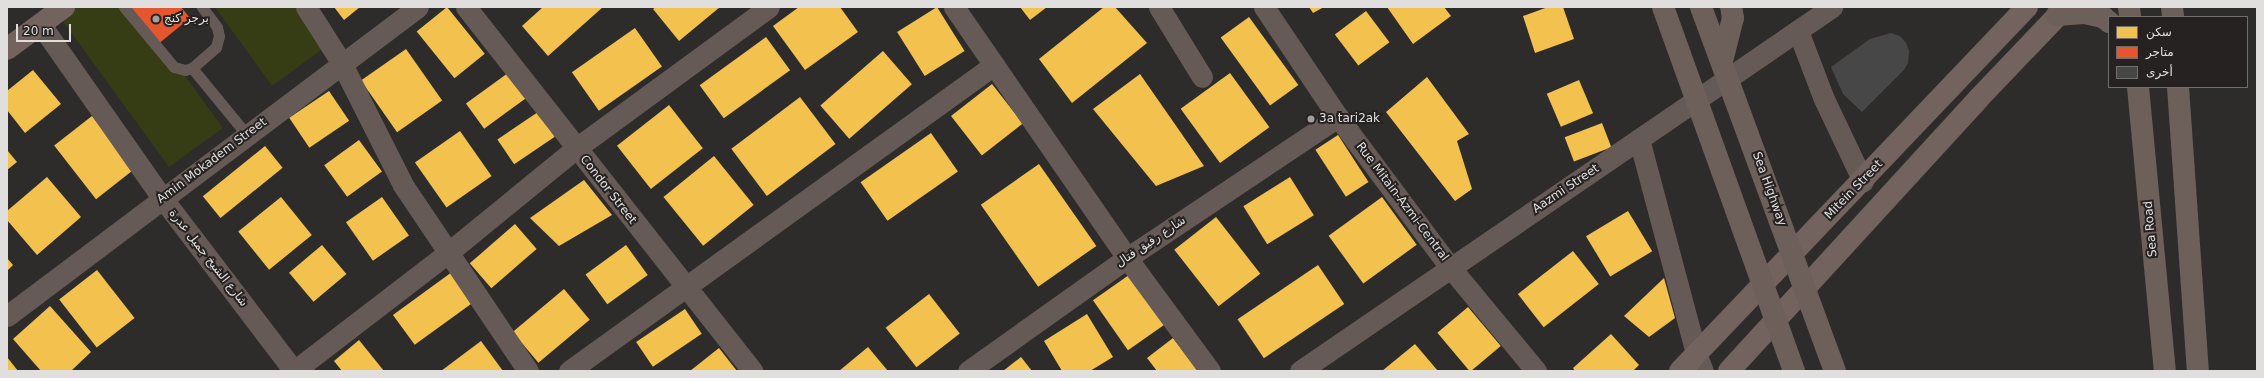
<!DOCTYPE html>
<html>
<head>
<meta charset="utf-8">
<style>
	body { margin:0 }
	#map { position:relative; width:2264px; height:378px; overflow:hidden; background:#2e2c2b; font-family:"DejaVu Sans","Noto Sans Arabic",sans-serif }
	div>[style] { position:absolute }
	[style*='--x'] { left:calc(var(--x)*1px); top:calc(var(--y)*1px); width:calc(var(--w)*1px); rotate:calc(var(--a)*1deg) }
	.green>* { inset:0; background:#363c13 }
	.homes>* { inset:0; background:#f2c14e; transform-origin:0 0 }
	.shops>* { inset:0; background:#e4572e }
	.building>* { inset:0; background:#484747 }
	.lane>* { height:11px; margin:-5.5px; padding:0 5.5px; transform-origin:5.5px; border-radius:5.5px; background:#665a56 }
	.street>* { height:21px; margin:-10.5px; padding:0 10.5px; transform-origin:10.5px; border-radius:10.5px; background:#665a56 }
	.secondary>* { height:22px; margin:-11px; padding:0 11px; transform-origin:11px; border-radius:11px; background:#73635f }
	.highway>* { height:22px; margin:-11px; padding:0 11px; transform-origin:11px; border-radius:11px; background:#6d5f5a }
	.highway-bridge>* { height:22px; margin:-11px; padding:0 11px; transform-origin:11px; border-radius:11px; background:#6d5f5a }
	.dots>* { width:11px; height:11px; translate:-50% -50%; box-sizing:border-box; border:2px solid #252221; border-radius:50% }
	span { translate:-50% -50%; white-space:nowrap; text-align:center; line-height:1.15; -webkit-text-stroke:4px #252221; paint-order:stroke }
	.poi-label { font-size:12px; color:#e1dfde }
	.left { translate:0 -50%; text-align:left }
	.street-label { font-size:12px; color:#e1dfde }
	.frame { position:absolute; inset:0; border:8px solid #e1dfde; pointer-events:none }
	.legend { position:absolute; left:2108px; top:16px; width:140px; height:72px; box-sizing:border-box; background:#252221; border:1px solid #706e6d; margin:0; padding:5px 7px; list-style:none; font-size:12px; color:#e1dfde }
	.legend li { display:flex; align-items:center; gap:8px; height:20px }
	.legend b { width:20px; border:1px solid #706e6d }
	.scale { position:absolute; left:16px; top:24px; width:55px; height:18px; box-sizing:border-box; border:2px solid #e1dfde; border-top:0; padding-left:5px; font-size:12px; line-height:14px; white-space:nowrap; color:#e1dfde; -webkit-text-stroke:3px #252221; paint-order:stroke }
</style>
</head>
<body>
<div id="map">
	<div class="green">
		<div style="clip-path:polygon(62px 7px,135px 7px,223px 128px,169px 167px,56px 12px)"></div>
		<div style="clip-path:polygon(215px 7px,295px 7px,324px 48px,272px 86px)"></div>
	</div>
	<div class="homes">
		<div style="clip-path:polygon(334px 7px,360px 7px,344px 20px)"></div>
		<div style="left:447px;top:7px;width:60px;height:39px;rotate:51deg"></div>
		<div style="clip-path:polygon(543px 7px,603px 7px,548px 56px,522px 26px)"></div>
		<div style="clip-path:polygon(656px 7px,720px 7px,679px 41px,653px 9px)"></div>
		<div style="clip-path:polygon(799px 7px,840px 7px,858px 32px,805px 70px,773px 26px)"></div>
		<div style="left:937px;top:7px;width:52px;height:47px;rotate:58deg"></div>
		<div style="clip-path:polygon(1020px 7px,1047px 7px,1030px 20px)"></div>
		<div style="clip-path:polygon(1104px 7px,1115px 7px,1147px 43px,1072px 103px,1039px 59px)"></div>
		<div style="clip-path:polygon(1309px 7px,1324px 7px,1313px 13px)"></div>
		<div style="clip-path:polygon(1387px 7px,1444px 7px,1451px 16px,1413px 44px)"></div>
		<div style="clip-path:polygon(1548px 7px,1563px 7px,1574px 39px,1535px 53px,1523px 16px)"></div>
		<div style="left:1366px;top:11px;width:39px;height:39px;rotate:53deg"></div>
		<div style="left:1249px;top:17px;width:84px;height:35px;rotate:54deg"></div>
		<div style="left:635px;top:28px;width:47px;height:77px;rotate:55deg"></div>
		<div style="left:766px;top:37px;width:41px;height:82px;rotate:54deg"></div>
		<div style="left:406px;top:49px;width:63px;height:55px;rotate:55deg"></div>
		<div style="left:883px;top:51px;width:44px;height:83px;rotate:49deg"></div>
		<div style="clip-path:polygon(33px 70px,61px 104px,25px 133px,7px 110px,7px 91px)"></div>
		<div style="left:508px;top:73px;width:31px;height:52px;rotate:54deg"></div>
		<div style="left:1230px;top:73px;width:67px;height:61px;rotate:54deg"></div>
		<div style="clip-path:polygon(1140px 74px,1204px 166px,1156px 186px,1093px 109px)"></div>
		<div style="clip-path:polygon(1427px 77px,1469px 134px,1457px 141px,1472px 189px,1455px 201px,1386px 112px)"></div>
		<div style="left:1579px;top:80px;width:36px;height:35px;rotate:67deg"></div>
		<div style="left:992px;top:84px;width:50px;height:52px;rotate:52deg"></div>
		<div style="left:329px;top:91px;width:36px;height:48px;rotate:56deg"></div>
		<div style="left:800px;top:97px;width:59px;height:86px;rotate:53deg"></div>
		<div style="left:669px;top:105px;width:55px;height:66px;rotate:52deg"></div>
		<div style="left:538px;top:112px;width:30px;height:49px;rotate:56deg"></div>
		<div style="left:92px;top:116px;width:68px;height:48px;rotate:52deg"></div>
		<div style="left:1602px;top:123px;width:26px;height:40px;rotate:69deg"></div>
		<div style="left:460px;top:131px;width:55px;height:55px;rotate:55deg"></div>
		<div style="left:931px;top:133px;width:47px;height:86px;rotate:55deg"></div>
		<div style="left:1338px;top:135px;width:56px;height:27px;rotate:57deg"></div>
		<div style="left:359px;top:140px;width:39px;height:43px;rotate:54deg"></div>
		<div style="left:265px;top:146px;width:28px;height:80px;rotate:51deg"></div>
		<div style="clip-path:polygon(7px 150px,17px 162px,7px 170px)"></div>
		<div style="left:714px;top:156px;width:63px;height:65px;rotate:51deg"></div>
		<div style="left:1039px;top:164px;width:100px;height:71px;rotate:55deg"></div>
		<div style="clip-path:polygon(47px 177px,81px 217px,37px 255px,7px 220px,7px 211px)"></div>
		<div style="left:1290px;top:177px;width:45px;height:55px;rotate:58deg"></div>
		<div style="clip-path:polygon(584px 180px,612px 215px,559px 246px,530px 218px)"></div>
		<div style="left:281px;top:197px;width:49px;height:55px;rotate:51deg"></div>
		<div style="left:382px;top:197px;width:47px;height:44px;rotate:55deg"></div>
		<div style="left:1382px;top:197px;width:59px;height:66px;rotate:54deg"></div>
		<div style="left:1628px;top:211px;width:47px;height:49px;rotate:59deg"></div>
		<div style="left:1216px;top:217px;width:72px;height:53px;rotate:52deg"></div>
		<div style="left:515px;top:224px;width:33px;height:60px;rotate:49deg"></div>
		<div style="left:322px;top:245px;width:38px;height:43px;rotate:50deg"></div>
		<div style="left:626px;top:245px;width:37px;height:50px;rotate:54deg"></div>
		<div style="left:1573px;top:251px;width:42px;height:70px;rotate:52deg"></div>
		<div style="clip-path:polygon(7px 258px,13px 265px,7px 271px)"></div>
		<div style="left:1318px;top:265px;width:47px;height:97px;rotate:56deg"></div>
		<div style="left:97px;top:270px;width:61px;height:48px;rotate:52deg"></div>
		<div style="left:452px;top:272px;width:37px;height:73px;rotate:54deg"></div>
		<div style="left:1129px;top:275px;width:61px;height:44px;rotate:55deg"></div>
		<div style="clip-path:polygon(1664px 278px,1675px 318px,1649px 337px,1624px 316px)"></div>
		<div style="left:564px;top:289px;width:40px;height:67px;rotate:50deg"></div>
		<div style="left:929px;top:294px;width:50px;height:55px;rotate:52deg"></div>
		<div style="clip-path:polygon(50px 306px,91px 352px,71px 371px,41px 371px,13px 339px)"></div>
		<div style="left:1468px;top:307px;width:51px;height:40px;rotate:50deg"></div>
		<div style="left:685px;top:309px;width:30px;height:59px;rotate:56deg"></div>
		<div style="clip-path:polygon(1087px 314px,1113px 357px,1090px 371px,1062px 371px,1044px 341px)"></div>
		<div style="clip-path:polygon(1611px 334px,1639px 365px,1633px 371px,1575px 371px,1573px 368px)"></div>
		<div style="clip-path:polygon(1173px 338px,1198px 371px,1157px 371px,1147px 358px)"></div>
		<div style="clip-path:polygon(359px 340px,384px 371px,342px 371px,334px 361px)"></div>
		<div style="clip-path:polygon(481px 341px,503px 371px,441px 371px)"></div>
		<div style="clip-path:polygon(1415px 344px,1438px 371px,1382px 371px)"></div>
		<div style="clip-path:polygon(868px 347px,888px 371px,839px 371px)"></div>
		<div style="clip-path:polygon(719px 348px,737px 371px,690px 371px)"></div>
		<div style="clip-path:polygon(7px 357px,18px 371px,7px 371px)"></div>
		<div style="clip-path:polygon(1021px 357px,1032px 371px,1003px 371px)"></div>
	</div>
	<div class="shops">
		<div style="clip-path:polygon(134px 7px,181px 7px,190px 18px,157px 45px,129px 10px)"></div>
	</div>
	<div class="building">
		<div style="clip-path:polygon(1891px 33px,1900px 36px,1906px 43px,1909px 51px,1908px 63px,1904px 70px,1862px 112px,1843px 94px,1831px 67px,1870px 39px)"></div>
	</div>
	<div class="lane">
		<div style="--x:124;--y:7;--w:78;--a:50.2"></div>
		<div style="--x:174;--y:67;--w:11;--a:15"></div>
		<div style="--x:185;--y:70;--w:7;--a:-16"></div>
		<div style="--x:192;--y:68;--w:32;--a:-41"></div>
		<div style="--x:216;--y:47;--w:11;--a:-75"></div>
		<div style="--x:219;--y:36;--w:9;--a:-103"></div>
		<div style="--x:217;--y:27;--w:25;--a:-127"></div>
		<div style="--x:192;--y:68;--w:87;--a:50.6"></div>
	</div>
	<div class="street">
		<div style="--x:306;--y:7;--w:65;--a:57.5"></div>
		<div style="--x:341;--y:62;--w:138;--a:63.2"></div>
		<div style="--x:403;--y:185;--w:224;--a:56.1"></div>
		<div style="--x:466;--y:7;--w:463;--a:51.8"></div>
		<div style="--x:954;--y:7;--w:305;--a:55.4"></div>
		<div style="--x:1127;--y:258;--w:140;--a:53.7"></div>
		<div style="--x:1159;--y:7;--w:82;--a:58.4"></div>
		<div style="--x:1264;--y:7;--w:133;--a:56.1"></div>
		<div style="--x:1338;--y:117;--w:187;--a:53.3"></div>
		<div style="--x:1450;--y:267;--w:135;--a:50.4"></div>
		<div style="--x:41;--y:25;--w:213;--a:55"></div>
		<div style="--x:163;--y:199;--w:216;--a:52.7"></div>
		<div style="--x:1798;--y:31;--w:73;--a:69.1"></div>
		<div style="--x:1824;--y:99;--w:91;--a:64.6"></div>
		<div style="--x:1639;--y:139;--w:221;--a:75.1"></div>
		<div style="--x:1696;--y:353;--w:19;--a:69"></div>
		<div style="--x:7;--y:316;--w:514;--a:-36.94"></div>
		<div style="--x:294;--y:371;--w:195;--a:-37.5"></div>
		<div style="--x:449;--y:252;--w:163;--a:-39.3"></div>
		<div style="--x:575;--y:149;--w:240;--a:-36.2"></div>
		<div style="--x:569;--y:371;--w:524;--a:-35.75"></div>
		<div style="--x:968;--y:371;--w:195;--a:-35.4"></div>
		<div style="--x:1127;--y:258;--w:254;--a:-33.8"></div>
		<div style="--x:1300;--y:371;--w:645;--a:-34.38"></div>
	</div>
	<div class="secondary">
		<div style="--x:7;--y:49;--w:71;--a:-36.4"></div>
		<div style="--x:1680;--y:371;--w:503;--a:-46.37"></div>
		<div style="--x:1729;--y:371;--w:370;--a:-47.5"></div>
		<div style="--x:1979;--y:98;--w:126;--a:-46.3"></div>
	</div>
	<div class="highway">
		<div style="--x:2129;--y:7;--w:10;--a:84"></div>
		<div style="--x:2172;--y:7;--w:10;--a:84"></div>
		<div style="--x:2057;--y:15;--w:27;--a:-4"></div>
		<div style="--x:2084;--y:13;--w:19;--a:12"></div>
		<div style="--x:2103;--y:17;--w:8;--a:40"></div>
		<div style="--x:1722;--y:61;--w:44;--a:-75.7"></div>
		<div style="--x:1733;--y:18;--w:11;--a:-100"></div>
		<div style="--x:2138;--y:87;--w:285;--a:84.6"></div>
		<div style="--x:2178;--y:87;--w:285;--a:86"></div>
	</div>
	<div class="highway-bridge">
		<div style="--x:1663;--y:7;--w:387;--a:70.2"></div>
		<div style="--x:1701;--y:7;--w:388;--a:69.8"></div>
	</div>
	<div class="dots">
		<div style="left:156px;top:19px;background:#a2a09f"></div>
		<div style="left:1311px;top:119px;background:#a2a09f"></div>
	</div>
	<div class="poi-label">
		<span class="left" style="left:164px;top:19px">برجر كنج</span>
		<span class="left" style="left:1319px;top:119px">3a tari2ak</span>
	</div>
	<div class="street-label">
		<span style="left:212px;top:161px;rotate:-37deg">Amin Mokadem Street</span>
		<span style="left:1566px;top:189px;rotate:-34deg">Aazmi Street</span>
		<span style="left:1769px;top:189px;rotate:70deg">Sea Highway</span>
		<span style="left:608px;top:190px;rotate:52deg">Condor Street</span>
		<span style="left:1854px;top:190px;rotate:-46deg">Mitein Street</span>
		<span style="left:1402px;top:202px;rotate:53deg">Rue Mitain-Azmi-Central</span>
		<span style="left:2151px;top:229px;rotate:-95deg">Sea Road</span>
		<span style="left:1151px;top:242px;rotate:-34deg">شارع رفيق فتال</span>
		<span style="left:208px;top:258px;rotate:52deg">شارع الشيخ جميل عدرة</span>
	</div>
	<div class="frame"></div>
	<ul class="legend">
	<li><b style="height:11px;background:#f2c14e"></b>سكن</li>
	<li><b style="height:11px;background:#e4572e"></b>متاجر</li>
	<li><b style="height:11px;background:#484747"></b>أخرى</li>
	</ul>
	<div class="scale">20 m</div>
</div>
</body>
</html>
